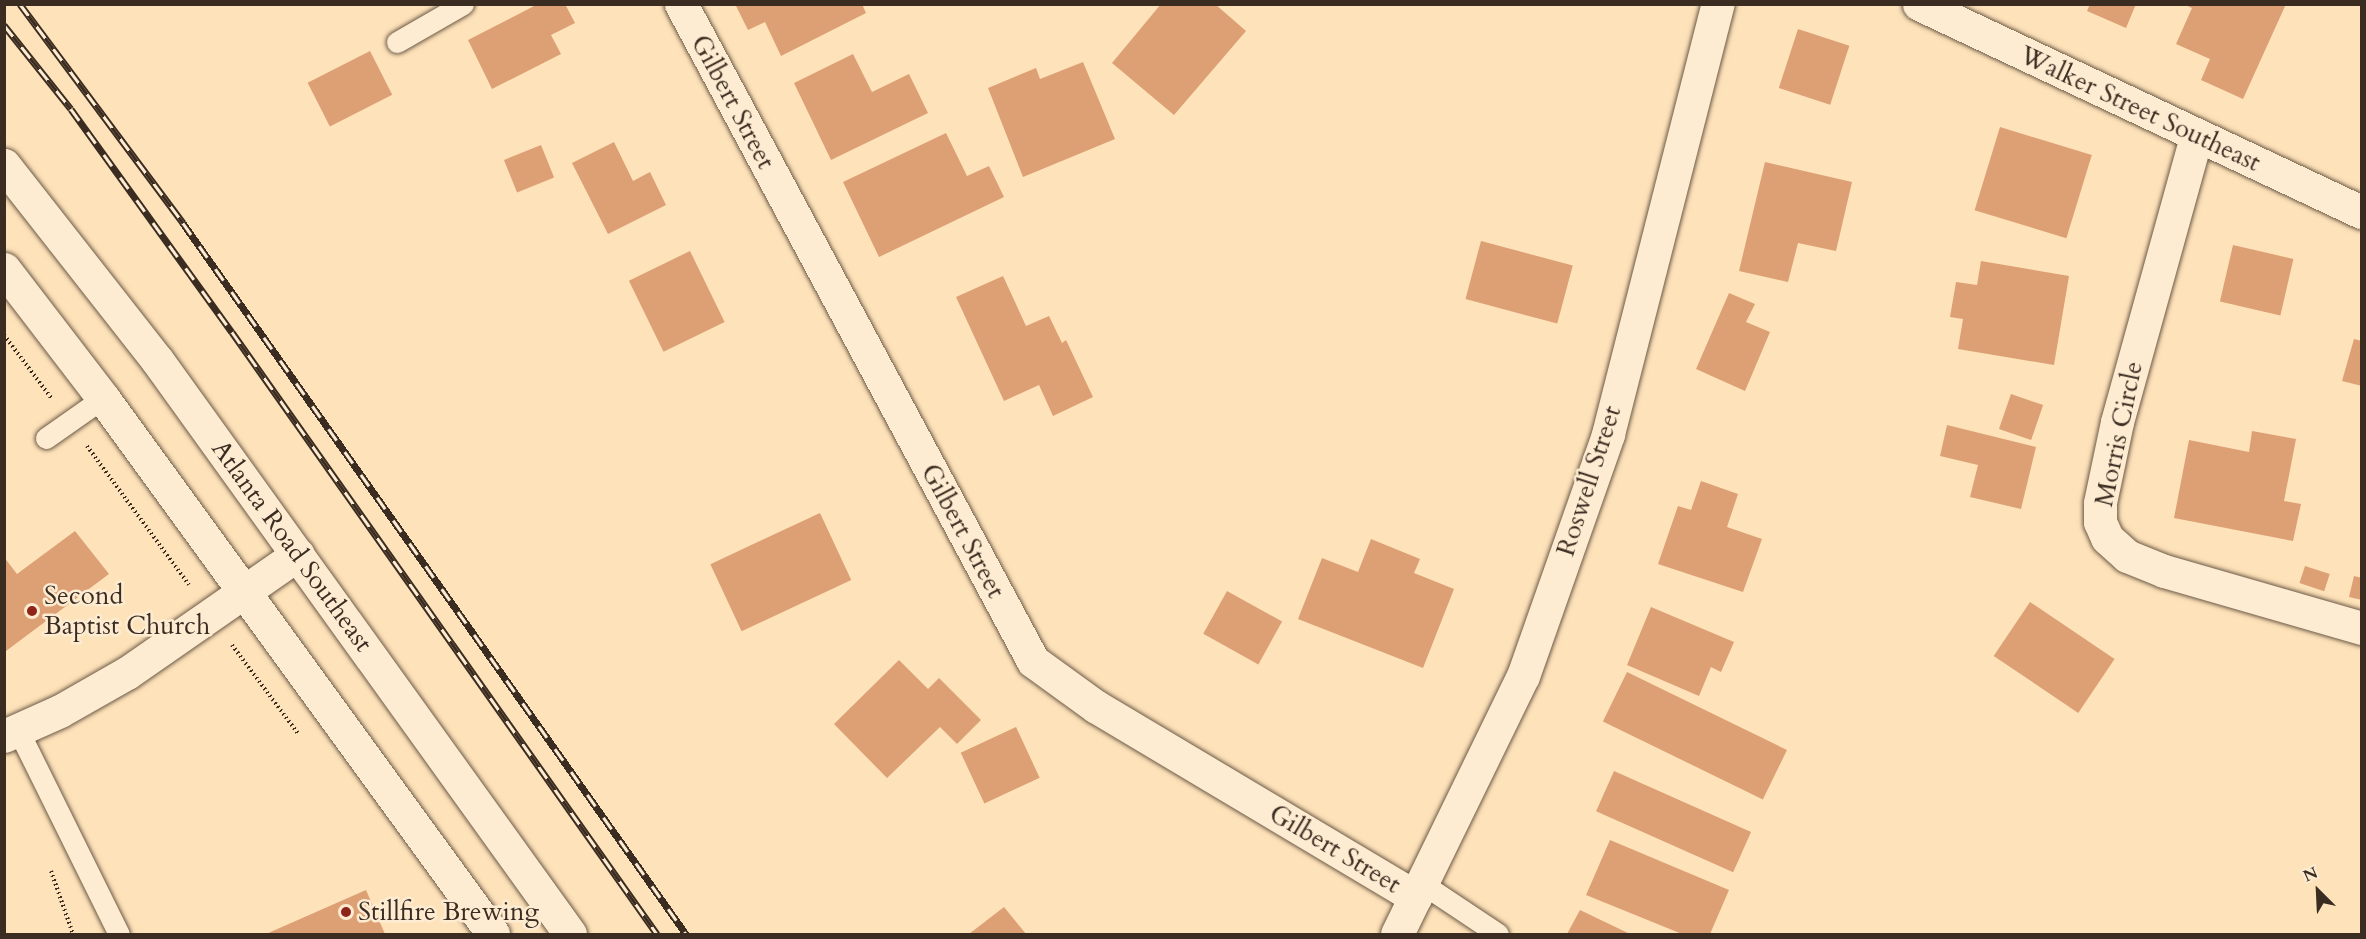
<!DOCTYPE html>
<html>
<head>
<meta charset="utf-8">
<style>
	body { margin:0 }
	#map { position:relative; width:2366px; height:939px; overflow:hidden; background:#fee2b9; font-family:Cardo,serif }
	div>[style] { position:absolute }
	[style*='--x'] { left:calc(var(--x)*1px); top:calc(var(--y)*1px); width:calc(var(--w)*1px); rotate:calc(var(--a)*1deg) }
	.building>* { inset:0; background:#dda074; transform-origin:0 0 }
	.path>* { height:4px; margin-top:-2px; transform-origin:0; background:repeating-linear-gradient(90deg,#3b2c21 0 1.5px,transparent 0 4.5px) }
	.roads { filter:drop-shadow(0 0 2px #6c5a47) drop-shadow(0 0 2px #6c5a47) }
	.lane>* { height:21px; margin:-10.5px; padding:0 10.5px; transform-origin:10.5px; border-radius:10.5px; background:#feecd2 }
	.street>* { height:33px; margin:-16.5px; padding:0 16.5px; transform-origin:16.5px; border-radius:16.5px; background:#feecd2 }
	.secondary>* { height:33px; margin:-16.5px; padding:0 16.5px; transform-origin:16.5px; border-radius:16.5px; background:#feecd2 }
	.rail>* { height:7px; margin-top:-3.5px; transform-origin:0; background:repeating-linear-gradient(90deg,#feecd2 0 14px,#3b2c21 0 28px); box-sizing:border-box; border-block:2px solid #3b2c21 }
	.dots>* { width:16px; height:16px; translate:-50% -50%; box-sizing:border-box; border:3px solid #feecd2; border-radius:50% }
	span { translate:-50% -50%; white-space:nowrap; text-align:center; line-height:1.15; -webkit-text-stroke:5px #feecd2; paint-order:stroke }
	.street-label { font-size:26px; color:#3b2c21 }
	.poi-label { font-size:26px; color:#3b2c21 }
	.left { translate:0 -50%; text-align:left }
	.frame { position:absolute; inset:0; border:6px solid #3b2c21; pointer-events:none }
	.north { position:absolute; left:2288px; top:861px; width:60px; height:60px; -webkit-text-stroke:4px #feecd2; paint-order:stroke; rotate:336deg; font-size:16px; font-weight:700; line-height:24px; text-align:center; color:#3b2c21 }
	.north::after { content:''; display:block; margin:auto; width:21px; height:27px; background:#3b2c21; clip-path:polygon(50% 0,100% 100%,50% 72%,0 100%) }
</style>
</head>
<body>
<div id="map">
	<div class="building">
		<div style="clip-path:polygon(538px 4px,565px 4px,575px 23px,551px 35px,561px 54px,492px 89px,468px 40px)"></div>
		<div style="clip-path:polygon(735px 4px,862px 4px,866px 13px,781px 56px,765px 22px,748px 30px)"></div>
		<div style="clip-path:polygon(1161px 4px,1215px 4px,1246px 31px,1174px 115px,1112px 63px)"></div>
		<div style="clip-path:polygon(2090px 4px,2136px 4px,2126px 28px,2087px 11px)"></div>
		<div style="clip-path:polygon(2183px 4px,2286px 4px,2243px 99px,2201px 80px,2210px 59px,2176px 44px,2192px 8px)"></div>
		<div style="left:1798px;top:29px;width:54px;height:62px;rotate:18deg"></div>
		<div style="left:370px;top:51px;width:49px;height:70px;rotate:63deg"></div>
		<div style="clip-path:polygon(853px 54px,872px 92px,909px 74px,928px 113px,831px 160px,794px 83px)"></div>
		<div style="clip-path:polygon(1083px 62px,1115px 139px,1023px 177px,988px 88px,1036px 68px,1040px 79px)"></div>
		<div style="left:2000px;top:127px;width:96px;height:87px;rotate:17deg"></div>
		<div style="clip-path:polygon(946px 133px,967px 176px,989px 166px,1004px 197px,879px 257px,843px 182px)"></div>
		<div style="clip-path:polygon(614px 142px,633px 181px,650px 172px,666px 205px,608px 234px,572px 163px)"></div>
		<div style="left:541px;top:145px;width:35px;height:40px;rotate:68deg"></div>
		<div style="clip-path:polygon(1765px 162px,1852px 182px,1836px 251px,1798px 243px,1788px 282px,1739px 271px)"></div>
		<div style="left:1481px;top:241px;width:95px;height:60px;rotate:15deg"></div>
		<div style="left:2233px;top:245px;width:62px;height:58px;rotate:13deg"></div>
		<div style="left:690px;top:251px;width:79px;height:68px;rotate:64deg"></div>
		<div style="clip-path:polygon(1981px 261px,2069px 276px,2054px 365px,1958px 349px,1963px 319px,1950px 317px,1956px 282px,1977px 285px)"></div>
		<div style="clip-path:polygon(1003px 276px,1026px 326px,1049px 316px,1062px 343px,1066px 340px,1093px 397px,1053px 416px,1039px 385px,1004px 401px,956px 297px)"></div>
		<div style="clip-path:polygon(1729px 293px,1755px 304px,1746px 322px,1770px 332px,1745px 391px,1696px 369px)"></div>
		<div style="clip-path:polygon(2354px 339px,2362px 341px,2362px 386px,2342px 381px)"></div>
		<div style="left:2011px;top:394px;width:34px;height:37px;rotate:19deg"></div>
		<div style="clip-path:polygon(1947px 425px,2036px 447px,2021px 509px,1970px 497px,1978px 465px,1940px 456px)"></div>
		<div style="clip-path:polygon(2252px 431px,2296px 439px,2284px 501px,2301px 504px,2293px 541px,2174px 518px,2189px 440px,2249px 452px)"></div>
		<div style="clip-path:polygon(1701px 481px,1738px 494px,1727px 527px,1762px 539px,1743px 592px,1658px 564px,1678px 506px,1691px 510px)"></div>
		<div style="left:820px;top:513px;width:74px;height:121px;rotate:65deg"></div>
		<div style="clip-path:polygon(75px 531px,109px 574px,6px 651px,4px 557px,17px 574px)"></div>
		<div style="clip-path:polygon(1371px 539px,1420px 559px,1414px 573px,1454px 589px,1423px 668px,1298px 619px,1322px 558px,1358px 572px)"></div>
		<div style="left:2305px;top:566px;width:26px;height:18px;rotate:18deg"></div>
		<div style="clip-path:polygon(2354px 576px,2362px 578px,2362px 600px,2349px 597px)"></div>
		<div style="left:1227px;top:591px;width:63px;height:49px;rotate:29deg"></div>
		<div style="left:2030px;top:602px;width:102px;height:65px;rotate:34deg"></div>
		<div style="clip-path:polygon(1651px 607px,1734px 642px,1721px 672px,1711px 667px,1699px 696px,1627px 665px)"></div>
		<div style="clip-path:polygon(899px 660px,928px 689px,939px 678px,981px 720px,957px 744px,940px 727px,887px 778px,834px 724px)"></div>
		<div style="left:1627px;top:672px;width:178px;height:55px;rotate:26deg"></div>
		<div style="left:1016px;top:727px;width:56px;height:61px;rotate:65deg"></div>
		<div style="left:1614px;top:771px;width:150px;height:44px;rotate:24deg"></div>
		<div style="clip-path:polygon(1610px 840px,1729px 890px,1710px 934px,1682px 934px,1586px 895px)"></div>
		<div style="clip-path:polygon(366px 890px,385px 934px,266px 934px)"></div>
		<div style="clip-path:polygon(1004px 907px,1026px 934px,969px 934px)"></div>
		<div style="clip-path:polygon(1580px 910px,1630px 934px,1567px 934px)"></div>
	</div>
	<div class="path">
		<div style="--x:4;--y:335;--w:80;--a:53.1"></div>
		<div style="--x:87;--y:446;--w:172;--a:53.7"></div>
		<div style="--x:232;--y:645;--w:112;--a:53.3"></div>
		<div style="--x:51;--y:871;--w:67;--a:70.8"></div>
	</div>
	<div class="roads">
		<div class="lane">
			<div style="--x:397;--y:42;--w:76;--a:-29.9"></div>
			<div style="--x:46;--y:438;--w:70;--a:-35.1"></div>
			<div style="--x:18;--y:730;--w:228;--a:63.7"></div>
			<div style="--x:1423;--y:884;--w:90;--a:33.7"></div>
		</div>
		<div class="street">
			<div style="--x:681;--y:4;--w:745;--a:61.82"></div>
			<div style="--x:1033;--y:661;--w:77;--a:36"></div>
			<div style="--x:1095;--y:706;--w:373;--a:30.8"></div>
			<div style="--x:1919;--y:4;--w:489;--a:25.2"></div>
			<div style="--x:2196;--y:137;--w:296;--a:105.5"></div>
			<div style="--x:2117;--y:422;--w:83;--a:101.9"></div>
			<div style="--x:2100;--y:503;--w:19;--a:90"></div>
			<div style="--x:2100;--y:522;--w:17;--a:66"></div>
			<div style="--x:2107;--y:538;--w:27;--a:42"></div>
			<div style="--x:2127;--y:556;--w:40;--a:22"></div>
			<div style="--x:2164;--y:571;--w:206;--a:16.1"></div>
			<div style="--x:4;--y:736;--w:61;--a:-24.1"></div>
			<div style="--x:60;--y:711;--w:77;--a:-29.6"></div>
			<div style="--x:127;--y:673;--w:208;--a:-34.8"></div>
		</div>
		<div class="secondary">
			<div style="--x:4;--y:165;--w:248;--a:51.9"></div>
			<div style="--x:157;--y:360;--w:707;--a:54.26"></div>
			<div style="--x:4;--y:269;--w:163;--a:52.5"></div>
			<div style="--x:103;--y:398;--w:663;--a:53.96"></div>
			<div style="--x:1397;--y:934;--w:287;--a:-64"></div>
			<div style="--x:1523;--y:676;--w:256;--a:-70.6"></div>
			<div style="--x:1608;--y:434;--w:444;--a:-75.7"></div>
		</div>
	</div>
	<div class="rail">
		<div style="--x:20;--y:4;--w:273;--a:53.3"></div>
		<div style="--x:183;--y:223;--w:871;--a:54.72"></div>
		<div style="--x:4;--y:25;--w:107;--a:51.4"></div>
		<div style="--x:71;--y:109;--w:275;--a:54.2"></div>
		<div style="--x:232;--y:332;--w:737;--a:54.78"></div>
	</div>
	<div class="dots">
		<div style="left:32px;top:611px;background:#8f2418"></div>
		<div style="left:346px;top:912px;background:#8f2418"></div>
	</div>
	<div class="street-label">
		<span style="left:733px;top:102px;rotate:62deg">Gilbert Street</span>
		<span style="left:2140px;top:109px;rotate:25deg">Walker Street Southeast</span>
		<span style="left:2119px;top:434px;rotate:-78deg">Morris Circle</span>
		<span style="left:1589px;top:481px;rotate:-72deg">Roswell Street</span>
		<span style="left:963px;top:531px;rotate:62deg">Gilbert Street</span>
		<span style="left:292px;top:546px;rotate:54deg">Atlanta Road Southeast</span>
		<span style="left:1335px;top:849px;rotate:31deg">Gilbert Street</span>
	</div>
	<div class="poi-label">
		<span class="left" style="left:44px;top:611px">Second<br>Baptist Church</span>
		<span class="left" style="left:358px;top:912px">Stillfire Brewing</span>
	</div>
	<div class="frame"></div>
	<div class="north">N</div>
</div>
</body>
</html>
